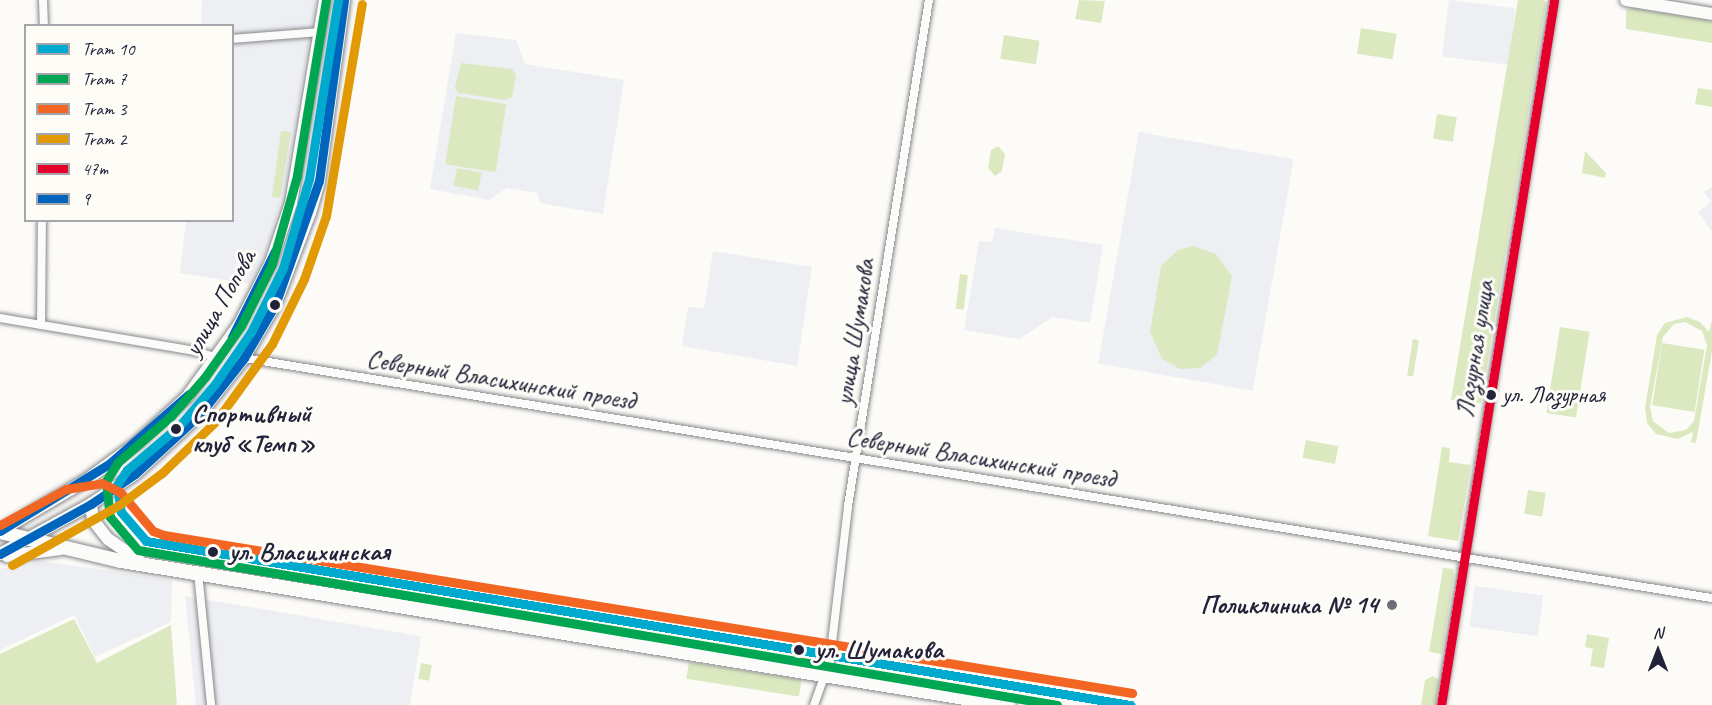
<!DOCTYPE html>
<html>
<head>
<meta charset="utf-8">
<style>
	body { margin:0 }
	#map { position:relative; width:1712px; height:705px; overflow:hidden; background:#fcfbf8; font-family:Caveat,sans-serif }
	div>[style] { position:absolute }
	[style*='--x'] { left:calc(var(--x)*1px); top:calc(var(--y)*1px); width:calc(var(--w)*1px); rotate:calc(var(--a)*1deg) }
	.built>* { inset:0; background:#edeff3; transform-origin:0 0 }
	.green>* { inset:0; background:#dce9c0; transform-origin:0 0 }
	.roads { filter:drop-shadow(0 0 2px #88888c) drop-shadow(0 0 2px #88888c) }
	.minor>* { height:8px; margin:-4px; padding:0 4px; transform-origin:4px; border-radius:4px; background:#fbfbf9 }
	.secondary>* { height:12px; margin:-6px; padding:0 6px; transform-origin:6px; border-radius:6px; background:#fbfbf9 }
	.trunk>* { height:14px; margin:-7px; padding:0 7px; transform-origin:7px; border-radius:7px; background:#fbfbf9 }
	.bus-1>* { height:9px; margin:-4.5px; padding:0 4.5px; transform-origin:4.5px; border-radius:4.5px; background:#e4002b }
	.bus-2>* { height:9px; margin:-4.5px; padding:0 4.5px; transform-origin:4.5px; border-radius:4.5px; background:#0065bd }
	.tram-1>* { height:9px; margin:-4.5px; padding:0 4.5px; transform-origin:4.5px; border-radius:4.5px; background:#00a9ce }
	.tram-2>* { height:9px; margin:-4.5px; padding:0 4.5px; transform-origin:4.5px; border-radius:4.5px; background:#00a651 }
	.tram-3>* { height:9px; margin:-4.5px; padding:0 4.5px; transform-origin:4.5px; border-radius:4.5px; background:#f26522 }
	.tram-4>* { height:9px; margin:-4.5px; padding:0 4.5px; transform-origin:4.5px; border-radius:4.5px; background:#e29906 }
	.dots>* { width:16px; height:16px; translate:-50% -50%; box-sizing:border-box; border:3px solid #fdfcf7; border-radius:50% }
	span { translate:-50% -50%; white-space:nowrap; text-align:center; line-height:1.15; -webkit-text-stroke:6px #fdfcf7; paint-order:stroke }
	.bus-label { font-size:24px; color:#22223b }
	.left { translate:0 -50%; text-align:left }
	.street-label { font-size:26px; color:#22223b }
	.stop-label { font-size:26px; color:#22223b; font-weight:700 }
	.poi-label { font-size:26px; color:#22223b; font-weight:700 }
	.right { translate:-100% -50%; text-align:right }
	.legend { position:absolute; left:24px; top:24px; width:210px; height:198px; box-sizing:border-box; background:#fdfcf7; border:2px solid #a5a5ac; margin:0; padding:8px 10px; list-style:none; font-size:18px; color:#22223b }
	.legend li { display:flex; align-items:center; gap:12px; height:30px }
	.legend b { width:30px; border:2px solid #a5a5ac }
	.north { position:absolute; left:1628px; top:621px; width:60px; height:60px; -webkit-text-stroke:4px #fdfcf7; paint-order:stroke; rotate:0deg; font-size:16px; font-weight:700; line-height:24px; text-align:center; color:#22223b }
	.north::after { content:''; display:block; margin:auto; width:21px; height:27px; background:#22223b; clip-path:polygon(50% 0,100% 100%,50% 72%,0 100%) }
</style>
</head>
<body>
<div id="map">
	<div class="built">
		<div style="clip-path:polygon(202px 0,316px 0,284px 191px,264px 256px,250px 284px,180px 273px,186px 221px,232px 220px,232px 26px,201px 25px)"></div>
		<div style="left:1449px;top:0;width:67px;height:57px;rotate:7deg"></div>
		<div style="clip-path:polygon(456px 33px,516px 40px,525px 64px,624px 80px,603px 214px,540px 203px,537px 193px,507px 188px,489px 200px,430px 189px)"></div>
		<div style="left:1139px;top:132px;width:157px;height:235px;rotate:10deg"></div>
		<div style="clip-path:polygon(1712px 187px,1712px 232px,1698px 212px,1711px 202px,1704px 192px)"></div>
		<div style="clip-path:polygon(995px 228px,1103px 245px,1090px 323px,1052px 317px,1020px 339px,964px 330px,979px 241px,992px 242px)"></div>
		<div style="clip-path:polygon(713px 251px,812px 267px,797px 366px,682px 346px,688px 307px,704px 308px)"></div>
		<div style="clip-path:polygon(41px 561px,172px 580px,171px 622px,95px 657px,74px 615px,0 650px,0 569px)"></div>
		<div style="left:1475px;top:586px;width:69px;height:41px;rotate:8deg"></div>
		<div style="clip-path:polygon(185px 596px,421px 636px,410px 705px,196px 705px)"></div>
	</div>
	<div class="green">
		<div style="clip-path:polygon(1079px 0,1105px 1px,1101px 23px,1075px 19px)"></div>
		<div style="clip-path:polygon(1518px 0,1544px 0,1546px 4px,1481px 403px,1451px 400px)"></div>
		<div style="clip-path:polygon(1632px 8px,1712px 21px,1712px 43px,1626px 29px,1626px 10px)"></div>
		<div style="left:1361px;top:28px;width:36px;height:26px;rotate:9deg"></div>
		<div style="left:1004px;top:35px;width:36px;height:24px;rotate:9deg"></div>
		<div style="clip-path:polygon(461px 63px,512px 69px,516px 76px,512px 97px,505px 100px,458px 93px,455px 87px)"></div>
		<div style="clip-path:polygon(1698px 88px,1712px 90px,1712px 107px,1695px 104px)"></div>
		<div style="left:456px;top:96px;width:51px;height:69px;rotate:9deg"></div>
		<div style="left:1437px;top:114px;width:20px;height:25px;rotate:9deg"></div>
		<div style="clip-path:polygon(281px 131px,291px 132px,280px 198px,272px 197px)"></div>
		<div style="clip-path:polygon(998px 146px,1005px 154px,1002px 171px,995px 176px,988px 168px,991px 150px)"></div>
		<div style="clip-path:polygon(1585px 151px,1606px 173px,1605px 178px,1582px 173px)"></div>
		<div style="left:457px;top:168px;width:25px;height:18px;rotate:11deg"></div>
		<div style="clip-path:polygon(1193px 246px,1216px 254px,1232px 276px,1217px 355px,1200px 368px,1180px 369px,1162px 359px,1150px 332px,1161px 266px,1178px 250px)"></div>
		<div style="left:960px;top:274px;width:8px;height:35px;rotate:7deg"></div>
		<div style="clip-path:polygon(evenodd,1687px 317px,1700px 322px,1709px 332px,1712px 320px,1712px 351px,1696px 443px,1691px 442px,1693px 432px,1678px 439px,1656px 434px,1647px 423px,1645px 408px,1657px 335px,1665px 323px,1687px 317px,1685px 322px,1702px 331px,1707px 345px,1694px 421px,1686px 430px,1669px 433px,1653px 421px,1650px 407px,1663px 337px,1674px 324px,1685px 322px)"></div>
		<div style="left:1560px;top:327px;width:30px;height:87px;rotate:9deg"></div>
		<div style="left:1413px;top:339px;width:6px;height:37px;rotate:9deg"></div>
		<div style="left:1662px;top:343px;width:43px;height:63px;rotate:9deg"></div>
		<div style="left:1306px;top:440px;width:33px;height:18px;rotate:11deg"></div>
		<div style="clip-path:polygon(1442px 447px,1450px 448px,1449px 462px,1471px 465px,1458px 541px,1428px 536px)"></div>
		<div style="left:1528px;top:490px;width:18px;height:24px;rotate:9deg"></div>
		<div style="clip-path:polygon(1443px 568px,1453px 569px,1454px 575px,1442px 654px,1429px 652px)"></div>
		<div style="clip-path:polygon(74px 619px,97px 663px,171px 625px,177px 705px,0 705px,0 654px)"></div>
		<div style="clip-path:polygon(1587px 634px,1609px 638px,1604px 668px,1590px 666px,1593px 649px,1585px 647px)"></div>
		<div style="left:689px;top:662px;width:114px;height:17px;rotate:9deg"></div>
		<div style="left:421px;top:663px;width:11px;height:16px;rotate:10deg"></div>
		<div style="clip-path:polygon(1433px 676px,1439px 680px,1435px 705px,1421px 705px,1425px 680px)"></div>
	</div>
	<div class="roads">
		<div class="minor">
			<div style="--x:43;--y:0;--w:26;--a:88"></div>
			<div style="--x:232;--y:39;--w:88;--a:-4.5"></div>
			<div style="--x:0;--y:318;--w:198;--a:9.6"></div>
			<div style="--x:195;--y:351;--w:24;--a:17"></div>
			<div style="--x:41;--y:325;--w:105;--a:-89.5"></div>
			<div style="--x:244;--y:358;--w:1487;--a:9.29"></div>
			<div style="--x:198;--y:572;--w:134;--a:84.4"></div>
			<div style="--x:814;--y:705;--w:48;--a:-70.4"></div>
			<div style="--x:830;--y:660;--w:155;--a:-83.3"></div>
			<div style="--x:848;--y:506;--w:512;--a:-80.91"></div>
			<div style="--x:1441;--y:705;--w:714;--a:-80.89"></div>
		</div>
		<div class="secondary">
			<div style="--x:1626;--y:0;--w:87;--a:9.2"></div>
			<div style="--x:91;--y:504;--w:16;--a:83"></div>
			<div style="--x:93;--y:520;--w:24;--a:52"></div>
			<div style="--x:108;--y:539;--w:40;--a:34.9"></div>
			<div style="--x:0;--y:531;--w:99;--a:-30.5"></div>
			<div style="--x:85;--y:481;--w:63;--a:-36"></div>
			<div style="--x:136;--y:444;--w:69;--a:-42.7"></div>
			<div style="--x:187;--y:397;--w:89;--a:-54.2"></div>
			<div style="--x:239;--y:325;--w:71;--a:-63.1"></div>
			<div style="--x:271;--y:262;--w:62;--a:-71.3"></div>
			<div style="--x:291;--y:203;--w:206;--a:-80.5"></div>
			<div style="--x:0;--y:554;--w:104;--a:-28.8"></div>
			<div style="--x:91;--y:504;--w:53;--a:-34.3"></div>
			<div style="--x:135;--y:474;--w:88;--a:-42.7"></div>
			<div style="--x:200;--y:414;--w:71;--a:-51.8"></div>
			<div style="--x:244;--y:358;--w:61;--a:-59.7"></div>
			<div style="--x:275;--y:305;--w:98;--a:-69.2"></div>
			<div style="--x:310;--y:213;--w:33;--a:-74"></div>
			<div style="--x:319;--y:181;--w:183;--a:-82.1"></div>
			<div style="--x:7;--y:556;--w:54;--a:-7.4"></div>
		</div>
		<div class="trunk">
			<div style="--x:0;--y:532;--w:124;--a:13.5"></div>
			<div style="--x:121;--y:561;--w:899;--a:9.22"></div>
		</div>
	</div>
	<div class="bus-1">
		<div style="--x:1441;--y:705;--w:714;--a:-80.89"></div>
	</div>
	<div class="bus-2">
		<div style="--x:232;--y:337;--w:96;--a:-63.4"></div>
		<div style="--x:0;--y:531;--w:128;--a:-31.6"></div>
		<div style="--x:109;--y:464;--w:106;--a:-41.2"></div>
		<div style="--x:0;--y:554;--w:104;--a:-28.8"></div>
		<div style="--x:91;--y:504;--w:53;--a:-34.3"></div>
		<div style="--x:135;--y:474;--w:88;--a:-42.7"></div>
		<div style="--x:200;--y:414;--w:71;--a:-51.8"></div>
		<div style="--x:244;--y:358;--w:61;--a:-59.7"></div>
		<div style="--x:275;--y:305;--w:132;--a:-70.5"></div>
		<div style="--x:319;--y:181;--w:183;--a:-82.1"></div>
	</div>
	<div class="tram-1">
		<div style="--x:338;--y:0;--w:181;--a:99.2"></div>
		<div style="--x:309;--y:179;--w:93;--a:106.3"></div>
		<div style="--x:283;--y:268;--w:72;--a:116.6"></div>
		<div style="--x:251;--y:332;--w:63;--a:124.7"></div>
		<div style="--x:215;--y:384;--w:54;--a:130.5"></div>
		<div style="--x:180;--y:425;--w:70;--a:139.7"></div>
		<div style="--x:127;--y:470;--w:18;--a:124"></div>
		<div style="--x:117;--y:485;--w:27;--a:82"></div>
		<div style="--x:121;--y:512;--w:38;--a:49"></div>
		<div style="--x:146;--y:541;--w:998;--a:9.46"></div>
	</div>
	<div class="tram-2">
		<div style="--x:326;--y:0;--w:178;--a:99.4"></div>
		<div style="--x:297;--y:176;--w:91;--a:105.9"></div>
		<div style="--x:272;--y:264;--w:69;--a:116.6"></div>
		<div style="--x:241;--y:326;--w:62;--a:125.2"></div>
		<div style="--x:205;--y:377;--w:52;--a:131.1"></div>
		<div style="--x:171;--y:416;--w:70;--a:139"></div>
		<div style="--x:118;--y:462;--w:22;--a:122"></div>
		<div style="--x:106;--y:481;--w:36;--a:84"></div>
		<div style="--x:110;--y:517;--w:43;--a:49.7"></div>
		<div style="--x:138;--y:550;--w:932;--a:9.57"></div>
	</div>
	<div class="tram-3">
		<div style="--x:0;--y:525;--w:75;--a:-28.6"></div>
		<div style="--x:66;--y:489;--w:36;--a:-9"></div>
		<div style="--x:102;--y:483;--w:20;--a:27"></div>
		<div style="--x:120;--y:492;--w:51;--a:49.8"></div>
		<div style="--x:153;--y:531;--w:12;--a:20"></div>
		<div style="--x:164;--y:535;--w:981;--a:9.27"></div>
	</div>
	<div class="tram-4">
		<div style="--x:12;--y:565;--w:123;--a:-29.3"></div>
		<div style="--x:119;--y:505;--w:54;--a:-36.7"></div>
		<div style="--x:162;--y:473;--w:75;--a:-43.9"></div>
		<div style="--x:216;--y:421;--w:95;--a:-54"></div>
		<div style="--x:272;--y:344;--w:72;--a:-63.8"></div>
		<div style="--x:304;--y:279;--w:67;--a:-70.8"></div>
		<div style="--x:326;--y:216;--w:215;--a:-80.4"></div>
	</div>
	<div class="dots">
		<div style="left:275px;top:305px;background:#22223b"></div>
		<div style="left:1491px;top:395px;background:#22223b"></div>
		<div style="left:176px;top:429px;background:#22223b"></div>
		<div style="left:213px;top:552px;background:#22223b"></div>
		<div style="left:1392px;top:605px;background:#6e6e7d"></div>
		<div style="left:799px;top:650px;background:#22223b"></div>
	</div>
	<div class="bus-label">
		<span class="left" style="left:1502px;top:395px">ул. Лазурная</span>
	</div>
	<div class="street-label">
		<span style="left:220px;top:303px;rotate:-60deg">улица Попова</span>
		<span style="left:855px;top:332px;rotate:-81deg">улица Шумакова</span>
		<span style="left:1475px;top:349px;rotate:-81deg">Лазурная улица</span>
		<span style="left:501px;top:380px;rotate:9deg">Северный Власихинский проезд</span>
		<span style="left:981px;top:458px;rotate:9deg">Северный Власихинский проезд</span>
	</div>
	<div class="stop-label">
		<span class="left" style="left:192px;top:429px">Спортивный<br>клуб «Темп»</span>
		<span class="left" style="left:229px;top:552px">ул. Власихинская</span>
		<span class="left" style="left:815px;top:650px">ул. Шумакова</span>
	</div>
	<div class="poi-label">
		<span class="right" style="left:1378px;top:605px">Поликлиника № 14</span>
	</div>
	<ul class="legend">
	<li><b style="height:8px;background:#00a9ce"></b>Tram 10</li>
	<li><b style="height:8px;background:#00a651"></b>Tram 7</li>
	<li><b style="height:8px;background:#f26522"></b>Tram 3</li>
	<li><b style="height:8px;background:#e29906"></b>Tram 2</li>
	<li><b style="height:8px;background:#e4002b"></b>47т</li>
	<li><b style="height:8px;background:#0065bd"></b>9</li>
	</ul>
	<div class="north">N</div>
</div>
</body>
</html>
